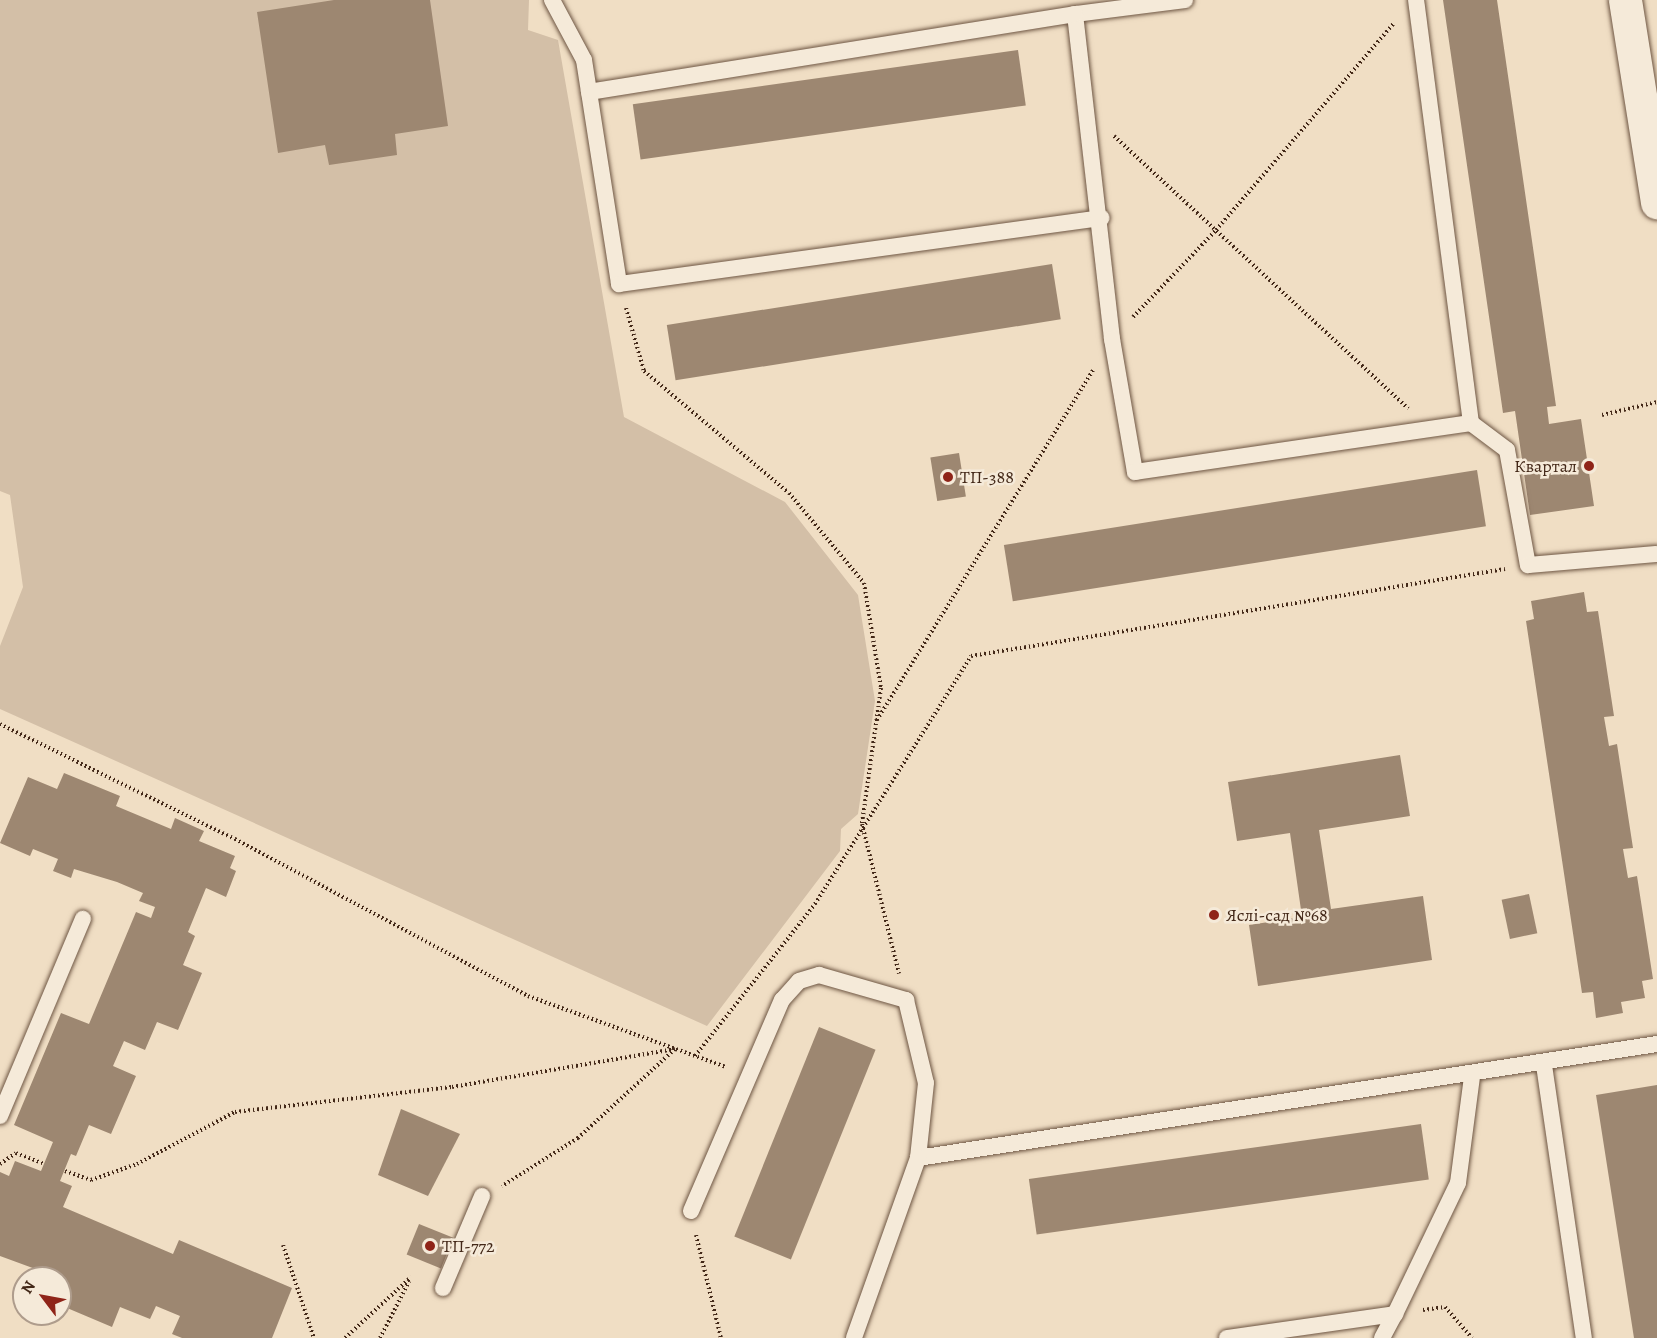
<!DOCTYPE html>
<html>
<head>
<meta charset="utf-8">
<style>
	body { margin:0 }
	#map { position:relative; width:1657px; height:1338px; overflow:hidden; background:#f0dec4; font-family:Alegreya,serif }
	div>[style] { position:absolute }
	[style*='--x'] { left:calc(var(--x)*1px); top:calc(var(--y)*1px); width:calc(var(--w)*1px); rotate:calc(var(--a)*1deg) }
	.green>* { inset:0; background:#d3bfa7 }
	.building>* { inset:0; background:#9d8771; transform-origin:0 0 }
	.path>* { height:4px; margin-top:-2px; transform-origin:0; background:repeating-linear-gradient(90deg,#432818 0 1.5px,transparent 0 4.5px) }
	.roads { filter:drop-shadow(0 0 2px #6e5643) drop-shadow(0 0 2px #6e5643) }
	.service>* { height:16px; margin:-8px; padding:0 8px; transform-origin:8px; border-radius:8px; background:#f5ead9 }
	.secondary>* { height:33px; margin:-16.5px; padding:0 16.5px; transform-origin:16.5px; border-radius:16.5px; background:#f5ead9 }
	.dots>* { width:16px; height:16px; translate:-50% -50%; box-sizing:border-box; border:3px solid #f5ead9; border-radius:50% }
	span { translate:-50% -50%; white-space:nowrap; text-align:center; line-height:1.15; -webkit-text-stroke:5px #f5ead9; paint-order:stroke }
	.poi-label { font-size:18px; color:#432818 }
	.right { translate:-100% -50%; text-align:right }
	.left { translate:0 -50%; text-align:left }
	.north { position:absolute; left:12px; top:1266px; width:60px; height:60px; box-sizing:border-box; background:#f5ead9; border:2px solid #ae9c8c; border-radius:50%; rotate:302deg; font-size:16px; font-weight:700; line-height:24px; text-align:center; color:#432818 }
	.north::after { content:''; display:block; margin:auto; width:21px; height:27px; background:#8f2418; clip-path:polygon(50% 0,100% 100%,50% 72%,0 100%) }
</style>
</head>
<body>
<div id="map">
	<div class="green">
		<div style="clip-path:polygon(0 0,529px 0,528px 30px,558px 40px,624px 417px,785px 502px,858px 595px,875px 701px,858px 814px,841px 829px,840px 851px,707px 1026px,0 709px,0 646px,23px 587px,10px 495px,0 491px)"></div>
	</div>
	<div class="building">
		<div style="clip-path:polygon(334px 0,430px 0,448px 126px,395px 134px,397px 155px,329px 165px,325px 145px,278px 153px,257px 12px)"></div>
		<div style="clip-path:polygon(1443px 0,1497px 0,1556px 406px,1547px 407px,1549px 424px,1581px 419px,1594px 506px,1530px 515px,1515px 411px,1503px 413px)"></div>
		<div style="left:1018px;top:50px;width:56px;height:389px;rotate:82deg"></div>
		<div style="left:1052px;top:264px;width:56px;height:390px;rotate:81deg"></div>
		<div style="left:959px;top:453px;width:44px;height:29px;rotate:81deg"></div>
		<div style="left:1477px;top:470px;width:57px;height:479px;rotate:81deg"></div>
		<div style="clip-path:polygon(1584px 592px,1587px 612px,1598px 611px,1614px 716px,1604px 717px,1609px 746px,1617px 744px,1633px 848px,1623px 849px,1628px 878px,1637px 876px,1653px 979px,1642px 981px,1645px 998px,1621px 1002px,1623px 1013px,1596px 1018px,1593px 992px,1582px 993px,1526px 621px,1534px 619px,1531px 601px)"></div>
		<div style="clip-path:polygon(1400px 755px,1410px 816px,1319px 830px,1331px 909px,1423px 896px,1432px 960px,1258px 986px,1249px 925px,1302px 917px,1290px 833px,1237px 841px,1228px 782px)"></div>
		<div style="clip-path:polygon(64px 773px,120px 796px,116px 806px,171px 829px,175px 818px,204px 831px,199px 841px,235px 856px,230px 868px,236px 871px,226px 897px,206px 888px,188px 932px,195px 936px,183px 965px,202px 973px,178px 1030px,157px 1022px,145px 1050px,124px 1041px,113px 1066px,136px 1076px,111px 1134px,89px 1125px,76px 1156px,71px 1154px,60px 1181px,72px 1186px,63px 1207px,173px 1254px,179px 1240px,292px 1288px,272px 1338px,182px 1338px,172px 1334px,180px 1316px,156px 1306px,150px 1319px,120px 1307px,112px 1327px,60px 1305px,60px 1278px,0 1256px,0 1172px,9px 1176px,15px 1161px,41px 1171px,53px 1142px,14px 1125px,61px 1013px,89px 1024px,136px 912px,151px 918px,155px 907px,139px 901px,143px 893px,117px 882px,74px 869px,71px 878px,53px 871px,58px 859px,33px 849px,30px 856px,0 843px,28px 777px,57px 789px)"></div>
		<div style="left:1529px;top:894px;width:40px;height:28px;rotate:78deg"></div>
		<div style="left:819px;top:1027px;width:61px;height:226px;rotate:22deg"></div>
		<div style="clip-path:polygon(1657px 1085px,1657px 1338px,1634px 1338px,1596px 1095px)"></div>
		<div style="clip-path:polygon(401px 1109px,460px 1134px,428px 1196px,378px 1175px)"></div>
		<div style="left:1421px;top:1124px;width:56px;height:396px;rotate:82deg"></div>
		<div style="left:419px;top:1224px;width:37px;height:33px;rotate:22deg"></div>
	</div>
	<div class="path">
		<div style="--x:1114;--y:136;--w:401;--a:42.8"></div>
		<div style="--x:626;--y:308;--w:66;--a:74.1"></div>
		<div style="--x:644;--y:371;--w:189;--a:40.1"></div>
		<div style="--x:789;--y:493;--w:117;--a:50.2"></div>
		<div style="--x:864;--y:583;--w:106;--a:80.8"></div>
		<div style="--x:881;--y:688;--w:137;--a:98"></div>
		<div style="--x:862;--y:824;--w:154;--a:76.1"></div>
		<div style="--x:1133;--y:317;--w:120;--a:-46.3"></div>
		<div style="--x:1216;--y:230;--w:274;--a:-49.3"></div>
		<div style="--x:1602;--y:415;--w:57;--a:-13.3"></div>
		<div style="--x:877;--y:720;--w:411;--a:-58.3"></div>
		<div style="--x:0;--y:724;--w:262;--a:26.1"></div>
		<div style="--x:235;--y:839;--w:332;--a:28.2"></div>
		<div style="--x:528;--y:996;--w:210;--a:19.7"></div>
		<div style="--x:695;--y:1056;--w:194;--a:-51.7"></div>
		<div style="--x:815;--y:904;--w:293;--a:-57.8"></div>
		<div style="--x:971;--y:656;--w:541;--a:-9.25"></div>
		<div style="--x:0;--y:1164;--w:19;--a:-35"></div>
		<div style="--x:16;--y:1153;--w:30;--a:21"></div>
		<div style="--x:65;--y:1171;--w:28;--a:19"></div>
		<div style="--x:91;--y:1180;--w:49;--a:-19.2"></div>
		<div style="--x:137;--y:1164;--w:111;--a:-28"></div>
		<div style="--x:235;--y:1112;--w:218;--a:-6.6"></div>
		<div style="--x:452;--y:1087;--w:226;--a:-9.7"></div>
		<div style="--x:675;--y:1049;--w:132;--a:137.5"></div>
		<div style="--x:578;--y:1138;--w:90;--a:147.7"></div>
		<div style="--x:696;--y:1235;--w:106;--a:76.4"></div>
		<div style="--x:283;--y:1245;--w:98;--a:71.6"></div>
		<div style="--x:1423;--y:1310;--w:22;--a:-8"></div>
		<div style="--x:1445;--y:1307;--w:41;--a:48.9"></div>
		<div style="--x:345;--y:1338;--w:90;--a:-42.7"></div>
		<div style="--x:380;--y:1338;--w:64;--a:-63"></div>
	</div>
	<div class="roads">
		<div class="service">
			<div style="--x:552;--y:0;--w:68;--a:61.9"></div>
			<div style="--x:584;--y:60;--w:227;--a:81.1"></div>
			<div style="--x:619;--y:284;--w:487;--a:-7.8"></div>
			<div style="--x:1185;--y:0;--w:111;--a:172.7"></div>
			<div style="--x:1075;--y:14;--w:327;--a:83.5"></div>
			<div style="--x:1112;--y:339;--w:135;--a:80.2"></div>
			<div style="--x:1135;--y:472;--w:340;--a:-8.3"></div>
			<div style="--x:1471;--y:423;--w:427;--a:-97.4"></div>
			<div style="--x:589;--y:92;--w:492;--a:-9.1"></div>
			<div style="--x:1471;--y:423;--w:45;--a:36.9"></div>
			<div style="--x:1507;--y:450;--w:117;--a:79.7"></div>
			<div style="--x:1528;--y:565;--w:129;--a:-4.9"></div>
			<div style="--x:1544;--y:1065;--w:276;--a:81.7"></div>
			<div style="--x:0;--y:1116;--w:214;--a:-67.2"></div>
			<div style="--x:918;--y:1158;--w:748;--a:-8.77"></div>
			<div style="--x:691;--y:1211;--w:230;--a:-66.7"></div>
			<div style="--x:782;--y:1000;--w:25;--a:-48"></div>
			<div style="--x:799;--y:981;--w:21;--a:-17"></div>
			<div style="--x:819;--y:975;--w:91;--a:16"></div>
			<div style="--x:906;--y:1000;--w:85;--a:76.5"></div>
			<div style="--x:926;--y:1083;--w:75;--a:96.1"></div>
			<div style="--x:918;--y:1158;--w:191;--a:109.6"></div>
			<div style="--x:443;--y:1288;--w:100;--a:-67"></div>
			<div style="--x:1227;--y:1338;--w:170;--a:-8.1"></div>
			<div style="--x:1395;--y:1314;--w:145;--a:-64.3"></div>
			<div style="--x:1458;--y:1183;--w:108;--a:-82.5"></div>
			<div style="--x:1382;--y:1338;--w:27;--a:-62"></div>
		</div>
		<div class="secondary">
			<div style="--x:1625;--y:0;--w:205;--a:81"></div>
		</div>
	</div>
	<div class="dots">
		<div style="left:1589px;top:466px;background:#8f2418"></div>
		<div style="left:948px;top:477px;background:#8f2418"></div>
		<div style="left:1214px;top:915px;background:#8f2418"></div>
		<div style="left:430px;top:1246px;background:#8f2418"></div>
	</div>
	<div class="poi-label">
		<span class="right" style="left:1577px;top:466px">Квартал</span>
		<span class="left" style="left:960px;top:477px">ТП-388</span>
		<span class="left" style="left:1226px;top:915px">Яслі-сад №68</span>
		<span class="left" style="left:442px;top:1246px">ТП-772</span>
	</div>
	<div class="north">N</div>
</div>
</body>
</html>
